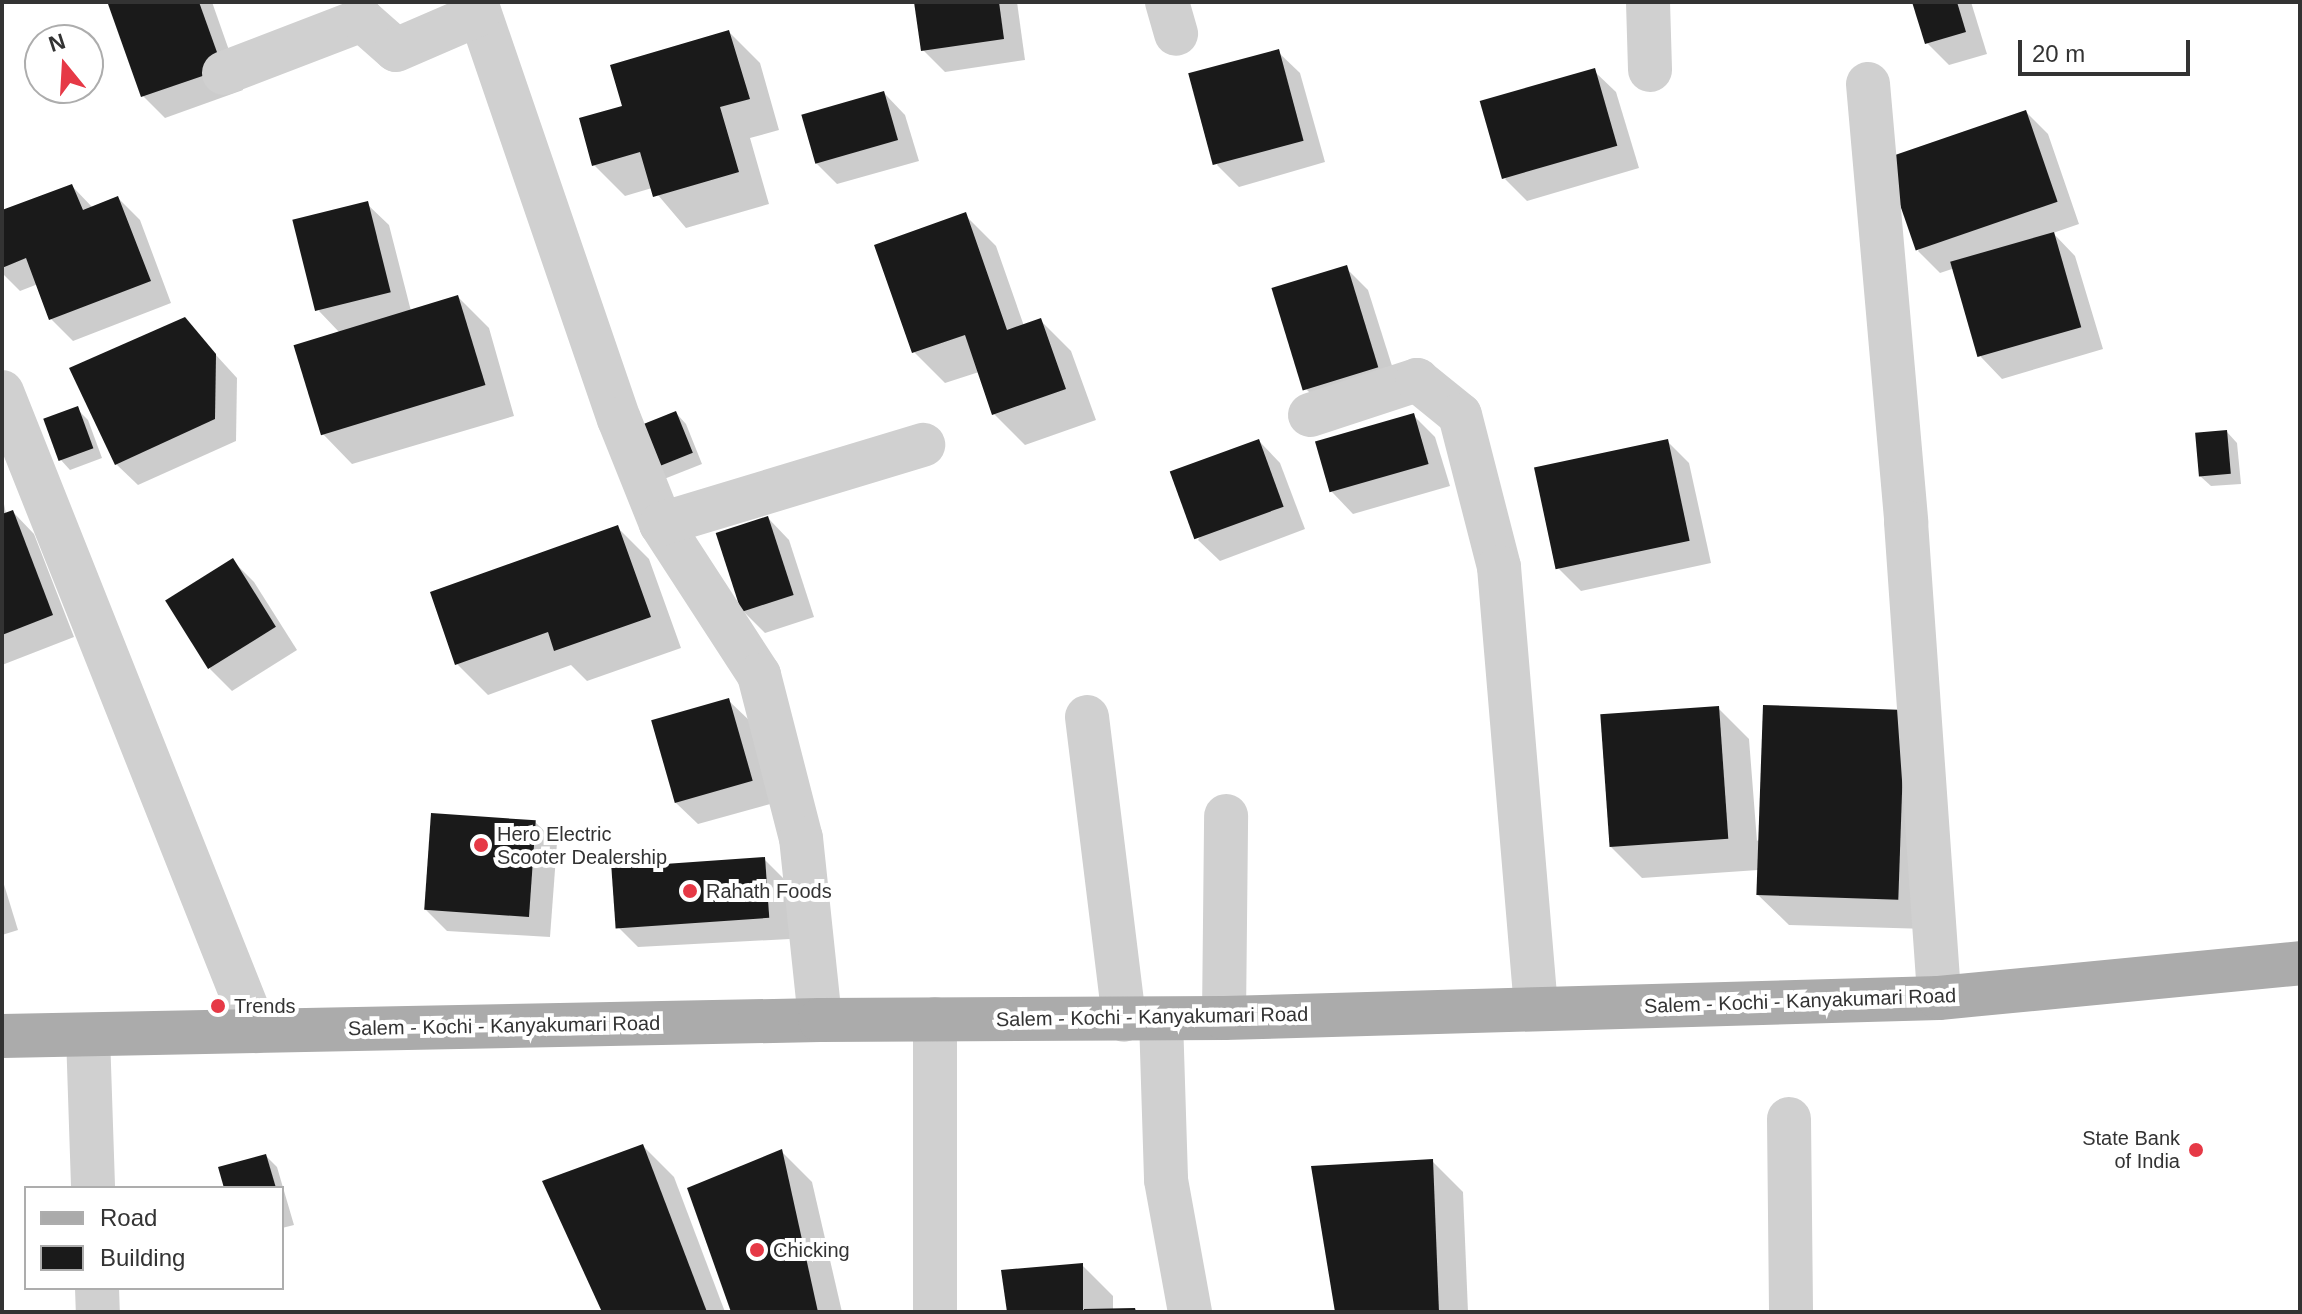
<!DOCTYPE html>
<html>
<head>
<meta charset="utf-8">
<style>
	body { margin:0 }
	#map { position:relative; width:2302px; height:1314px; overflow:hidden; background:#fff; font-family:Helvetica,sans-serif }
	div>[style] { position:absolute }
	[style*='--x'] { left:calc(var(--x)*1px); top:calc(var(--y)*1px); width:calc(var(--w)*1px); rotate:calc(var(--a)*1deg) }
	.shadow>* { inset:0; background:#0003 }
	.building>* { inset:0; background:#1a1a1a; transform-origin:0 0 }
	.minor>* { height:44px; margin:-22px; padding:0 22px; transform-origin:22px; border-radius:22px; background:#d0d0d0 }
	.primary>* { height:44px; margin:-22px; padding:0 22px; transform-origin:22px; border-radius:22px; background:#ababab }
	.dots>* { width:22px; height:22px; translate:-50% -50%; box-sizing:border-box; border:4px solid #fff; border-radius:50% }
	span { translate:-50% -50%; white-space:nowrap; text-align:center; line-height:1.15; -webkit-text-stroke:8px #fff; paint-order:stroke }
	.poi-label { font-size:20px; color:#333 }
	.left { translate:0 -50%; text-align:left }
	.right { translate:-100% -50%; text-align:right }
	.street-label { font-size:20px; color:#333 }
	.frame { position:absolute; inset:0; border:4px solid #333; pointer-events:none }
	.legend { position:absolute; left:24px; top:1186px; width:260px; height:104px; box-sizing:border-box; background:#fff; border:2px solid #adadad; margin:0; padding:10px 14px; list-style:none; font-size:24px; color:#333 }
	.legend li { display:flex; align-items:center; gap:16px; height:40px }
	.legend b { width:40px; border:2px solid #adadad }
	.north { position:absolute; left:24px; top:24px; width:80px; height:80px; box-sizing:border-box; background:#fff; border:2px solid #adadad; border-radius:50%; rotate:342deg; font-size:22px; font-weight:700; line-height:32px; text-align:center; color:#333 }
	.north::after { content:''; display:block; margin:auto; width:28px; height:36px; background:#e63946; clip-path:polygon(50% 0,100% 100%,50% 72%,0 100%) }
	.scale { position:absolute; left:2018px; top:40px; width:172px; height:36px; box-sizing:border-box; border:4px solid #333; border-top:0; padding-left:10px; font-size:24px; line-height:28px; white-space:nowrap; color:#333; -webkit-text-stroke:6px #fff; paint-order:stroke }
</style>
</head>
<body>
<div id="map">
	<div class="shadow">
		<div style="clip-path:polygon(120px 2px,212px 2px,243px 90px,165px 118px,143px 96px)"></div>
		<div style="clip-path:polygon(916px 2px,1017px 2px,1025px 60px,945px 72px,923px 50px)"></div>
		<div style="clip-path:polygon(1914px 2px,1971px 2px,1987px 54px,1949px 65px,1927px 43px)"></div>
		<div style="clip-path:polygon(729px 32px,760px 63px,779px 130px,750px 138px,769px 204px,686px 228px,652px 188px,625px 196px,594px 165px)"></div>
		<div style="clip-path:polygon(1278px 52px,1300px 73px,1325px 162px,1239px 187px,1217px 165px)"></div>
		<div style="clip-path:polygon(1594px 71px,1616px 92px,1639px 168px,1527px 201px,1505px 179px)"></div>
		<div style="clip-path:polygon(884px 93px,905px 115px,919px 161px,837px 184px,815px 162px)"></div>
		<div style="clip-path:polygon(2026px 112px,2048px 134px,2079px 224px,2053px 233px,2075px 256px,2103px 349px,2002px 379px,1981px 357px,1955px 268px,1940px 273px,1918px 251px)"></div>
		<div style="clip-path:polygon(72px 186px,93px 208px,118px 198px,140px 220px,171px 303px,73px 341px,51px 319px,38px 284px,20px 291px,2px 273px,2px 213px)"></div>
		<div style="clip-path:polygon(367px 204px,389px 225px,411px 311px,458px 297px,489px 328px,514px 416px,352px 464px,321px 432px,339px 332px,319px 311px)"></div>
		<div style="clip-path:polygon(965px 215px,996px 246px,1024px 326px,1040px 320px,1071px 351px,1096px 420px,1025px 445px,994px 414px,979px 372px,945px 383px,914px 352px)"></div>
		<div style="clip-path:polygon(1346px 268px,1368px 290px,1399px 388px,1328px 411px,1306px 389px)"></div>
		<div style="clip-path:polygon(184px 320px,237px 378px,236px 441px,138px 485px,116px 464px)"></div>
		<div style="clip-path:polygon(77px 409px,88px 420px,102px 458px,70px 470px,60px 459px)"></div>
		<div style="clip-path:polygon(676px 413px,686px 424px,702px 464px,664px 479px,653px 468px)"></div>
		<div style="clip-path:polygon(1413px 415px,1435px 437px,1450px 486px,1353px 514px,1332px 492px)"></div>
		<div style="clip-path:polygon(2227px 432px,2237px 443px,2241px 484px,2211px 486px,2200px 476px)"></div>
		<div style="clip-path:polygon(1259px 441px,1280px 463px,1305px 529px,1220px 561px,1198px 540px)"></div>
		<div style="clip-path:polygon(1667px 441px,1689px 463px,1711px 563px,1581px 591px,1559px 569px)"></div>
		<div style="clip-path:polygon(2px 494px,6px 514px,13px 512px,34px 534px,74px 637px,2px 665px)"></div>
		<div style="clip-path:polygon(768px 518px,789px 540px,814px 617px,765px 633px,743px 611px)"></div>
		<div style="clip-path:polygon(618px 528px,649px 559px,681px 648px,587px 681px,571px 665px,488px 695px,457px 664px)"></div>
		<div style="clip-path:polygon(233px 561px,254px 582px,297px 650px,232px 691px,210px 669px)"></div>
		<div style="clip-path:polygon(729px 701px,751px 722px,774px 803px,698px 824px,676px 803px)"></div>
		<div style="clip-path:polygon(1718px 708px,1749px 739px,1757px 841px,1905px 712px,1928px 929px,1789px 925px,1757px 894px,1758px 870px,1642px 878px,1611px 847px)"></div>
		<div style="clip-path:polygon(535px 822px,557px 843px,550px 937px,447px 931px,425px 909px)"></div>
		<div style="clip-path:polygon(764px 859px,786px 881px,790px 939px,638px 947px,616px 925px)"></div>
		<div style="clip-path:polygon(2px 878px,18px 930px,2px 935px)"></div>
		<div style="clip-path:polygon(643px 1146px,674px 1177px,725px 1312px,604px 1312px)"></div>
		<div style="clip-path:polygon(781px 1151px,812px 1182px,842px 1312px,733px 1312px)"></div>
		<div style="clip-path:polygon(266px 1156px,277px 1167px,294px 1225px,282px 1228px,282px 1188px,226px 1188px)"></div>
		<div style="clip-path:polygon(1432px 1161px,1463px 1192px,1468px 1312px,1337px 1312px)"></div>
		<div style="clip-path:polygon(1082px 1265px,1113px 1296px,1113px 1310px,1137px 1312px,1009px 1312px)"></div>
	</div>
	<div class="building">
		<div style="clip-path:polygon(114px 2px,199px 2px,223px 69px,141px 97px,108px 4px)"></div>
		<div style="clip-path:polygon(914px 2px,999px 2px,1004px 39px,921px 51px)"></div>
		<div style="clip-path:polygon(1912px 2px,1957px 2px,1966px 32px,1925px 44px)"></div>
		<div style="clip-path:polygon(729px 30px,750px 99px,720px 107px,739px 172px,653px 197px,640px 152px,592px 166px,579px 118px,622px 106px,610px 65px)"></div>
		<div style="left:1279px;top:49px;width:95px;height:94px;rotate:75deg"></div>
		<div style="left:1595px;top:68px;width:81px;height:120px;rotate:74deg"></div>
		<div style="left:884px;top:91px;width:51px;height:86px;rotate:74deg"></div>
		<div style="left:2026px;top:110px;width:97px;height:150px;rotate:71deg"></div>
		<div style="clip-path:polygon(72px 184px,83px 210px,118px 196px,151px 281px,49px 320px,26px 258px,2px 268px,2px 210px)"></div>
		<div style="left:368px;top:201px;width:94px;height:78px;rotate:76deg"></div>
		<div style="clip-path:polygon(966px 212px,1007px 330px,1041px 318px,1066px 389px,992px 415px,965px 335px,912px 353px,874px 245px)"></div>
		<div style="left:2054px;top:232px;width:99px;height:108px;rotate:74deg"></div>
		<div style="left:1347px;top:265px;width:107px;height:79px;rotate:73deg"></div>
		<div style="left:458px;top:295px;width:94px;height:172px;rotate:73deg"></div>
		<div style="clip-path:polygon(185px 317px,216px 354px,215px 419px,115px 465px,69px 368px)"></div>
		<div style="left:78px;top:406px;width:45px;height:37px;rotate:70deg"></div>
		<div style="left:676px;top:411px;width:45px;height:45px;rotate:68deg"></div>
		<div style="left:1414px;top:413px;width:53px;height:103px;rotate:74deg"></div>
		<div style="left:2227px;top:430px;width:44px;height:32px;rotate:85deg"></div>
		<div style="left:1259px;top:439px;width:72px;height:95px;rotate:70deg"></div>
		<div style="left:1668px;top:439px;width:104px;height:137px;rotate:78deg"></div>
		<div style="clip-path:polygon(13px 510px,53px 615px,2px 635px,2px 514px)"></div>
		<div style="left:768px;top:516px;width:83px;height:55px;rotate:72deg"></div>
		<div style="clip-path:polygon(618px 525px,651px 617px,554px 651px,548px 632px,455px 665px,430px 592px)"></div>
		<div style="left:233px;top:558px;width:81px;height:80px;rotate:58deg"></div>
		<div style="left:729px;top:698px;width:86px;height:81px;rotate:74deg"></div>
		<div style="left:1763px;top:705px;width:142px;height:190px;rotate:2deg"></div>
		<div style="left:1719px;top:706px;width:133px;height:119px;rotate:86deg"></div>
		<div style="left:431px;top:813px;width:105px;height:97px;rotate:4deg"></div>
		<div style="left:765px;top:857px;width:61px;height:154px;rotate:86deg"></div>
		<div style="clip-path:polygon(643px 1144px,707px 1312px,602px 1312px,542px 1181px)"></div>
		<div style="clip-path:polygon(782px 1149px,818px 1312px,731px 1312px,687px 1188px)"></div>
		<div style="clip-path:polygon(266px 1154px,276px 1188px,224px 1188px,218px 1167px)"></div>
		<div style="clip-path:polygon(1433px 1159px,1439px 1312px,1335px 1312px,1311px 1166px)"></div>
		<div style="clip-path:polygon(1083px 1263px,1083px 1312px,1007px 1312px,1001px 1270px)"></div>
		<div style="clip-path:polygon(1135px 1308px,1136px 1312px,1084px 1312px,1084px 1309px)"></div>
	</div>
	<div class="minor">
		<div style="--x:476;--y:2;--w:441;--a:71.1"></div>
		<div style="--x:619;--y:419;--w:113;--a:68.2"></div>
		<div style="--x:661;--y:524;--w:180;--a:57"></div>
		<div style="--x:759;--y:675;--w:168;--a:75.6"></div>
		<div style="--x:801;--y:838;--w:183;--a:84"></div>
		<div style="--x:1167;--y:2;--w:33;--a:74"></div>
		<div style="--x:1648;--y:2;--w:68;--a:88.3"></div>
		<div style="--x:224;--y:73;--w:148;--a:-21"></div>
		<div style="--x:362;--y:20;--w:45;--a:41.4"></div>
		<div style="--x:396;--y:50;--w:90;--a:-23.4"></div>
		<div style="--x:1868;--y:84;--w:440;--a:85"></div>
		<div style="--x:1906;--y:522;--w:477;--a:86"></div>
		<div style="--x:2;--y:392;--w:688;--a:68.32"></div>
		<div style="--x:1310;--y:415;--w:113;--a:-18.1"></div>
		<div style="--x:1417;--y:380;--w:55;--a:39.1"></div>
		<div style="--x:1460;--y:415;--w:157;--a:75.6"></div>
		<div style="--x:1499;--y:567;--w:442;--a:85.2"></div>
		<div style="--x:661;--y:524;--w:274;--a:-16.8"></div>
		<div style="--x:1087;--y:717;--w:305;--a:83"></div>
		<div style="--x:1224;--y:1018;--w:202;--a:-89.4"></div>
		<div style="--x:935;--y:1019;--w:293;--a:90"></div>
		<div style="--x:1161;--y:1019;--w:161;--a:88.2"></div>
		<div style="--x:1166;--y:1180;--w:134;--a:79.7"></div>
		<div style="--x:88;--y:1035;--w:153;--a:88.1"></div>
		<div style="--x:1789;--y:1119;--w:193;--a:89.4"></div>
		<div style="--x:97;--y:1288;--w:24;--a:88"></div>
	</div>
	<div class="primary">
		<div style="--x:2;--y:1036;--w:818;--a:-1.12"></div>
		<div style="--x:820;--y:1020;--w:404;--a:-0.3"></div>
		<div style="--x:1224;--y:1018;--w:715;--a:-1.6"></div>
		<div style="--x:1939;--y:998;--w:363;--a:-5.5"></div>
	</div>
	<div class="dots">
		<div style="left:481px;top:845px;background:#e63946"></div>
		<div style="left:690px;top:891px;background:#e63946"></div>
		<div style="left:218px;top:1006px;background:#e63946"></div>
		<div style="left:2196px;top:1150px;background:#e63946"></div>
		<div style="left:757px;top:1250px;background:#e63946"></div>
	</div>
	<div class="poi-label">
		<span class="left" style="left:497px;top:846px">Hero Electric<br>Scooter Dealership</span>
		<span class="left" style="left:706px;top:891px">Rahath Foods</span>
		<span class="left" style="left:234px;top:1006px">Trends</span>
		<span class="right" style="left:2180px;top:1150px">State Bank<br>of India</span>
		<span class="left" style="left:773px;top:1250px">Chicking</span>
	</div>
	<div class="street-label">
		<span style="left:1800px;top:1001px;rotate:-2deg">Salem - Kochi - Kanyakumari Road</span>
		<span style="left:1152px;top:1017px;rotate:-1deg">Salem - Kochi - Kanyakumari Road</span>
		<span style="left:504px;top:1026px;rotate:-1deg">Salem - Kochi - Kanyakumari Road</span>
	</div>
	<div class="frame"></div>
	<ul class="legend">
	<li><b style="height:10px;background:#ababab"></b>Road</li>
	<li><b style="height:22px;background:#1a1a1a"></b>Building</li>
	</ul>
	<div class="north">N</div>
	<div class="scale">20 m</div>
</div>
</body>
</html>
